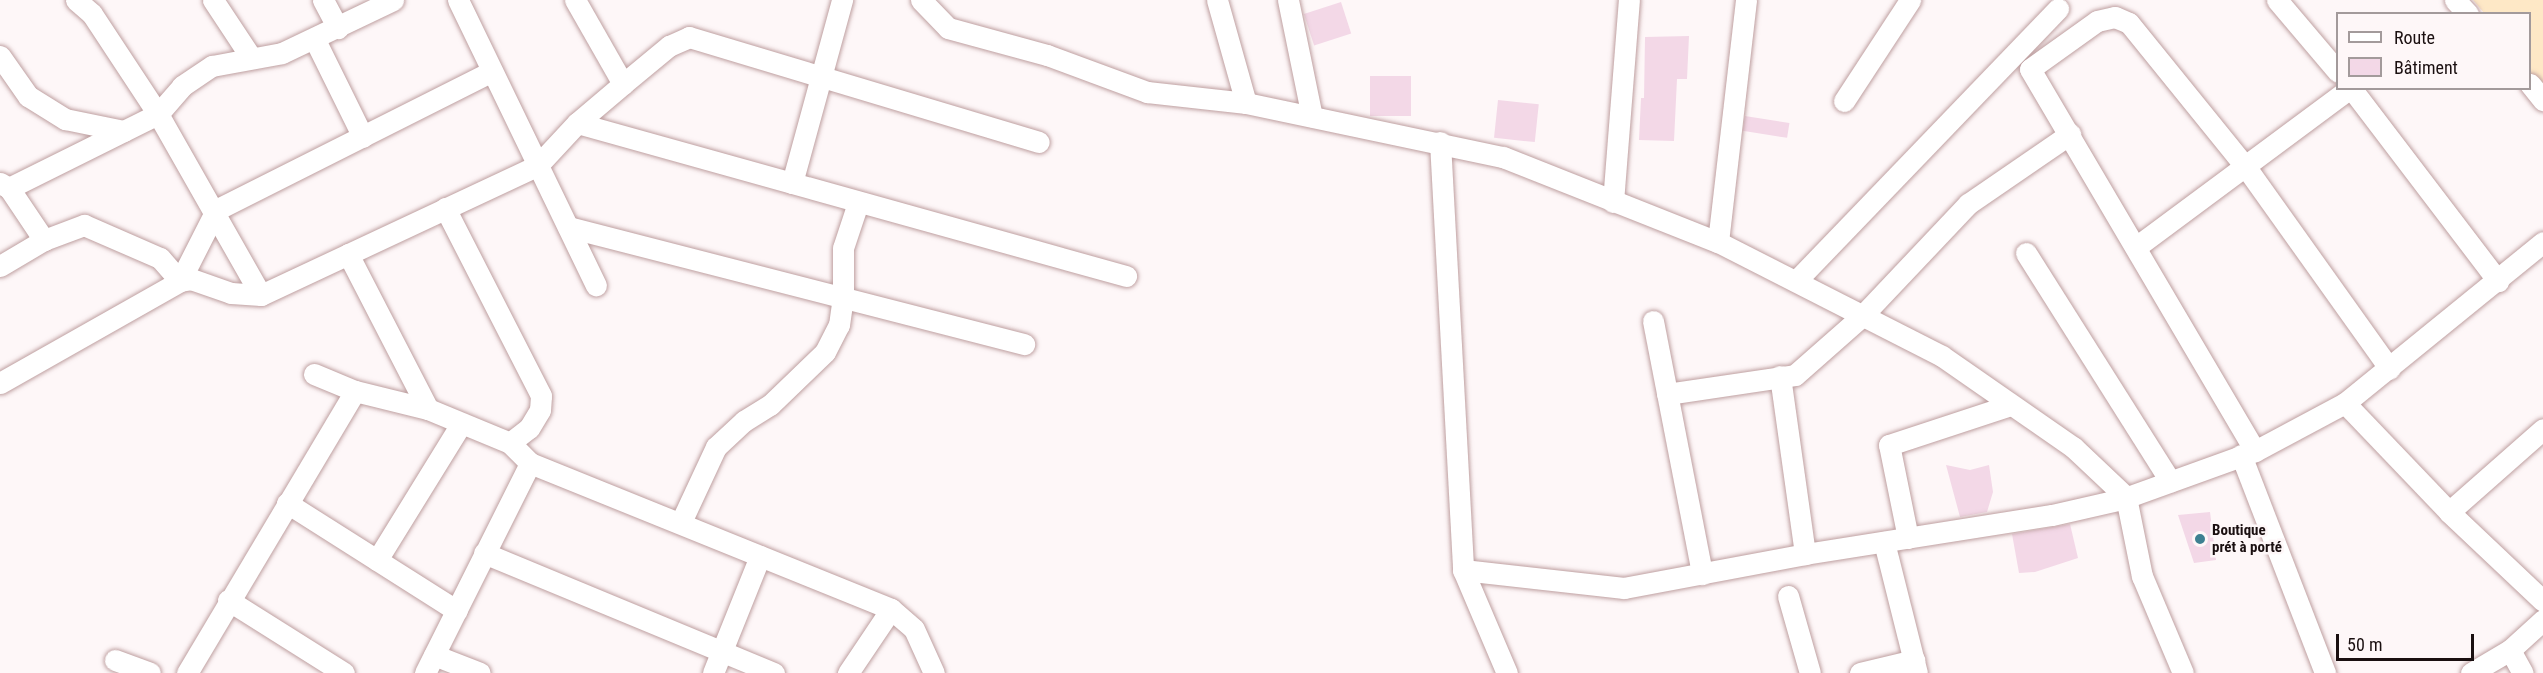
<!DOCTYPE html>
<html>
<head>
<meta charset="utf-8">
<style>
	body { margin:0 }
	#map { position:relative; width:2543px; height:673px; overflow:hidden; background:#fef7f8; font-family:"Roboto Condensed",sans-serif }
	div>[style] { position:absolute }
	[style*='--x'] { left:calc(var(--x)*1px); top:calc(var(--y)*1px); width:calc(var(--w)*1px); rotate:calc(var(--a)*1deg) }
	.green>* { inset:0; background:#fee8c6 }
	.building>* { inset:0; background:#f3d8e7; transform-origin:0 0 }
	.roads { filter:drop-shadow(0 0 2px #be9fa0) drop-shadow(0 0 2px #be9fa0) }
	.minor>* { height:21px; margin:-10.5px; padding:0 10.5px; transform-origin:10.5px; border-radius:10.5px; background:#fff }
	.dots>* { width:16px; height:16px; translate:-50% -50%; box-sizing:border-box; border:3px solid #fef7f8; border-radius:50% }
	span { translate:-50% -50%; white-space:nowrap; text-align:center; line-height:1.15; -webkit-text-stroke:5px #fef7f8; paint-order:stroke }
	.poi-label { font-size:15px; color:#1a0f10; font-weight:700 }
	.left { translate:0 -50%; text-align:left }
	.legend { position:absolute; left:2336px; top:12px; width:195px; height:78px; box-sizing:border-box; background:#fef7f8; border:2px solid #a39a9b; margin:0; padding:8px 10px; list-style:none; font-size:18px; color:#1a0f10 }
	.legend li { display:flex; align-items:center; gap:12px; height:30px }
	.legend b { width:30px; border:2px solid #a39a9b }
	.scale { position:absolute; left:2336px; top:634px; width:138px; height:27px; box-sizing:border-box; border:3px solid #1a0f10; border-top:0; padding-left:8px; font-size:18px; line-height:21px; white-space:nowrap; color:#1a0f10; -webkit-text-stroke:4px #fef7f8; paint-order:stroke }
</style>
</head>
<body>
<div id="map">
	<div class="green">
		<div style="clip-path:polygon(2473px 0,2543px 0,2543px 93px,2530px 75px,2530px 14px,2484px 13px)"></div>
	</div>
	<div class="building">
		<div style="left:1341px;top:2px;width:33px;height:39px;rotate:72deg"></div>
		<div style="clip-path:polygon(1689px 36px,1687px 79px,1677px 79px,1674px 141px,1639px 140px,1641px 98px,1644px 98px,1645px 37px)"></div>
		<div style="left:1370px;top:76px;width:41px;height:40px"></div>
		<div style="left:1498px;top:100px;width:41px;height:38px;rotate:6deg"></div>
		<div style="left:1745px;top:116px;width:45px;height:15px;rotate:9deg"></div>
		<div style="clip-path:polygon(1946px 465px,1970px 470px,1989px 465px,1993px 492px,1987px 512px,1960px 517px)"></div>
		<div style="clip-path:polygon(2210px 512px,2216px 560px,2194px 563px,2178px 515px)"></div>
		<div style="clip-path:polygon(2070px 524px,2078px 558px,2035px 572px,2019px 573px,2012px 534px)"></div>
	</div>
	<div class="roads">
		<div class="minor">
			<div style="--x:76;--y:0;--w:21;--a:41"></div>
			<div style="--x:92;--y:14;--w:120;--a:56.6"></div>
			<div style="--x:158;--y:114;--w:208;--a:60.4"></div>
			<div style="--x:213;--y:0;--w:67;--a:56.5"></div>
			<div style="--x:323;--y:0;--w:32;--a:62"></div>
			<div style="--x:458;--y:0;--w:317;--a:64.2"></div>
			<div style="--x:921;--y:0;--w:39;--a:46"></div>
			<div style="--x:948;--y:28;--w:103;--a:15.3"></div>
			<div style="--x:1047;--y:55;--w:107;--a:20.3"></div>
			<div style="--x:1147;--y:92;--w:100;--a:6.3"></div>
			<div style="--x:1246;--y:103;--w:263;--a:11.9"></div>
			<div style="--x:1503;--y:157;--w:231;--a:21.6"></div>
			<div style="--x:1718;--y:242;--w:251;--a:27"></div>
			<div style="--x:1942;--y:356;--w:160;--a:34.8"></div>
			<div style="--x:2073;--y:447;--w:73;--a:43.3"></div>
			<div style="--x:2126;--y:497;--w:81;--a:78.6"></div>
			<div style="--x:2142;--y:576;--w:105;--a:67.1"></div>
			<div style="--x:1217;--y:0;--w:107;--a:74.3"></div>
			<div style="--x:1288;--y:0;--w:119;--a:78.4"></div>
			<div style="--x:2277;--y:0;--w:94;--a:49.7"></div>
			<div style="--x:2455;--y:0;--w:19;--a:47"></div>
			<div style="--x:315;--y:40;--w:108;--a:63.7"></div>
			<div style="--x:0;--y:56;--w:49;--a:55"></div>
			<div style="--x:28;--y:96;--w:44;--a:31.9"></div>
			<div style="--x:65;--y:119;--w:60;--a:11.5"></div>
			<div style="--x:623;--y:84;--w:60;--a:-39.6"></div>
			<div style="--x:669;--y:46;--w:22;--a:-24"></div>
			<div style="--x:689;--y:37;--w:365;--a:16.7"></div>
			<div style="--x:2530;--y:84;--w:21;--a:51"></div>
			<div style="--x:2351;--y:88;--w:243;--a:52.7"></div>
			<div style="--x:1844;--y:101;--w:121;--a:-56.8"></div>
			<div style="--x:577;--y:123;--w:570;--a:15.57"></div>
			<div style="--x:1440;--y:142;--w:429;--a:86.9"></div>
			<div style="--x:1463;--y:570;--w:112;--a:66.9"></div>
			<div style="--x:0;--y:183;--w:10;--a:29"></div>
			<div style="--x:9;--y:188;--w:63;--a:56.1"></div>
			<div style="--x:792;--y:183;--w:190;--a:-74.7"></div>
			<div style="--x:9;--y:188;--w:166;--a:-26.4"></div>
			<div style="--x:158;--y:114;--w:37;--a:-49"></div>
			<div style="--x:182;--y:86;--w:36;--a:-34"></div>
			<div style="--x:212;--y:66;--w:71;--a:-10.5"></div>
			<div style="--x:282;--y:53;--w:123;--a:-25.5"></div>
			<div style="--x:1613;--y:202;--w:203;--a:-85.5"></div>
			<div style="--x:445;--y:208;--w:211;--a:62.9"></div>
			<div style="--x:541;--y:396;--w:14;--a:94"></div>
			<div style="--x:540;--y:410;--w:21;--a:121"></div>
			<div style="--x:529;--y:428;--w:24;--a:142"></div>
			<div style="--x:568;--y:227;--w:471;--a:14.4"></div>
			<div style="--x:1718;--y:242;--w:244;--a:-83.4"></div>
			<div style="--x:2136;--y:247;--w:267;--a:-36.6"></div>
			<div style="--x:2026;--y:253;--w:270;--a:57.7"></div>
			<div style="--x:348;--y:254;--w:174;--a:62.7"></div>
			<div style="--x:0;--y:266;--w:51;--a:-30.6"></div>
			<div style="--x:44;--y:240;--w:43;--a:-20.6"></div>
			<div style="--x:84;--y:225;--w:83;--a:23.5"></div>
			<div style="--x:160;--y:258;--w:30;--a:49"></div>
			<div style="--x:180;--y:281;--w:80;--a:-63.1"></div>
			<div style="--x:216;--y:210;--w:309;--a:-26.7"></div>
			<div style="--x:1796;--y:281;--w:378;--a:-46.1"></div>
			<div style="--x:1653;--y:321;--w:258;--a:79"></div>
			<div style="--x:314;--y:374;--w:44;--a:22.5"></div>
			<div style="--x:355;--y:391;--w:75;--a:13.9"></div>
			<div style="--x:428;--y:409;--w:89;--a:22.5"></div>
			<div style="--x:510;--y:443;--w:28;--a:45"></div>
			<div style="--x:530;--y:463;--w:389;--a:22"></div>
			<div style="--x:891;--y:609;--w:30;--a:41"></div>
			<div style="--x:914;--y:629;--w:48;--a:65.6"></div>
			<div style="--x:1780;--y:376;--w:180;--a:82"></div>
			<div style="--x:0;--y:383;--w:207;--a:-29.5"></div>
			<div style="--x:180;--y:281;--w:11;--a:-10"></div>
			<div style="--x:191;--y:279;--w:42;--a:19.3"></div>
			<div style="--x:231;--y:293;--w:30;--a:4"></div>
			<div style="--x:261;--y:295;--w:306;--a:-25.1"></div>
			<div style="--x:538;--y:165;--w:57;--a:-47.1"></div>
			<div style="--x:577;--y:123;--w:60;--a:-40.3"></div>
			<div style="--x:623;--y:84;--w:97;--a:-119.7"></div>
			<div style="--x:1667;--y:394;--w:129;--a:-8.4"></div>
			<div style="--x:1795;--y:375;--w:91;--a:-41.4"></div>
			<div style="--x:1863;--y:315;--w:153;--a:-46.6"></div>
			<div style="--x:1968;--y:204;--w:124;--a:-34.5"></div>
			<div style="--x:2345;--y:403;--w:151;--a:46.3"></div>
			<div style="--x:2449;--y:512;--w:129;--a:43.4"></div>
			<div style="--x:2255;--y:451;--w:443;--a:-120.5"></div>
			<div style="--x:2030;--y:69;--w:82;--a:-35.6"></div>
			<div style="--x:2097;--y:21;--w:18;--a:-13"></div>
			<div style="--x:2115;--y:17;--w:15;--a:23"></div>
			<div style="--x:2129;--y:23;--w:184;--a:51"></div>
			<div style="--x:2245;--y:166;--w:249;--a:54.5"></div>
			<div style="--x:2241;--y:455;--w:234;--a:68.9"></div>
			<div style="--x:287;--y:503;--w:201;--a:32.4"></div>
			<div style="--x:2449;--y:512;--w:125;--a:-41.4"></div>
			<div style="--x:681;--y:522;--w:83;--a:-65"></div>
			<div style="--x:716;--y:447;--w:38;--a:-43"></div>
			<div style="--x:744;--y:421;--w:31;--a:-32"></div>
			<div style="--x:770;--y:405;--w:76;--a:-43.9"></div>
			<div style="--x:825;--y:352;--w:30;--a:-63"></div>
			<div style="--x:839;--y:325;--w:27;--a:-82"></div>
			<div style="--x:843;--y:298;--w:50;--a:-90"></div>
			<div style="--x:843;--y:248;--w:47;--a:-71.6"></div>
			<div style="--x:1908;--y:538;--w:95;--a:-101.5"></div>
			<div style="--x:1889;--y:445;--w:128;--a:-18.2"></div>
			<div style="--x:1884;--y:542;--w:135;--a:75.9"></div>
			<div style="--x:484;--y:553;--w:314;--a:22.5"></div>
			<div style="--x:377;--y:560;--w:160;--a:-58.3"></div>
			<div style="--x:1463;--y:570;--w:162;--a:6.4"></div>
			<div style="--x:1624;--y:588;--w:184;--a:-10.6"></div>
			<div style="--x:1805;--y:554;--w:250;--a:-9"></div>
			<div style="--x:2052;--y:515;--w:72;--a:-12.9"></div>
			<div style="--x:2122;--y:499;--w:141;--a:-19.8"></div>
			<div style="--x:2255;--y:451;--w:102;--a:-28.1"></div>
			<div style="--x:2345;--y:403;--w:255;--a:-39.1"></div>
			<div style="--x:1788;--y:596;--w:80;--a:74.1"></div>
			<div style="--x:228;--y:600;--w:137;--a:32.2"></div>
			<div style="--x:2510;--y:650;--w:26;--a:61"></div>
			<div style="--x:434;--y:655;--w:49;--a:21.4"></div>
			<div style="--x:115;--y:660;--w:37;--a:20"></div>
			<div style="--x:187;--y:673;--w:328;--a:-59.2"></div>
			<div style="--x:425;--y:673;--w:235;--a:-63.4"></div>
			<div style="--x:713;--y:673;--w:126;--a:-68.1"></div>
			<div style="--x:848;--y:673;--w:77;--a:-56.1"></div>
			<div style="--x:1860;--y:673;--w:56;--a:-13.5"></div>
			<div style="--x:2471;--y:673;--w:45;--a:-30.5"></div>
			<div style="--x:2510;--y:650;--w:45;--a:-42.3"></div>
		</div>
	</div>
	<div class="dots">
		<div style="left:2200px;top:539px;background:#3e8091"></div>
	</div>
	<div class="poi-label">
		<span class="left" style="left:2212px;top:539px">Boutique<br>prét à porté</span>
	</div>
	<ul class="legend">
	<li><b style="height:8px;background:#fff"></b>Route</li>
	<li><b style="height:16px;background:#f3d8e7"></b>Bâtiment</li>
	</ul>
	<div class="scale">50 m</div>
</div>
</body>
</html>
